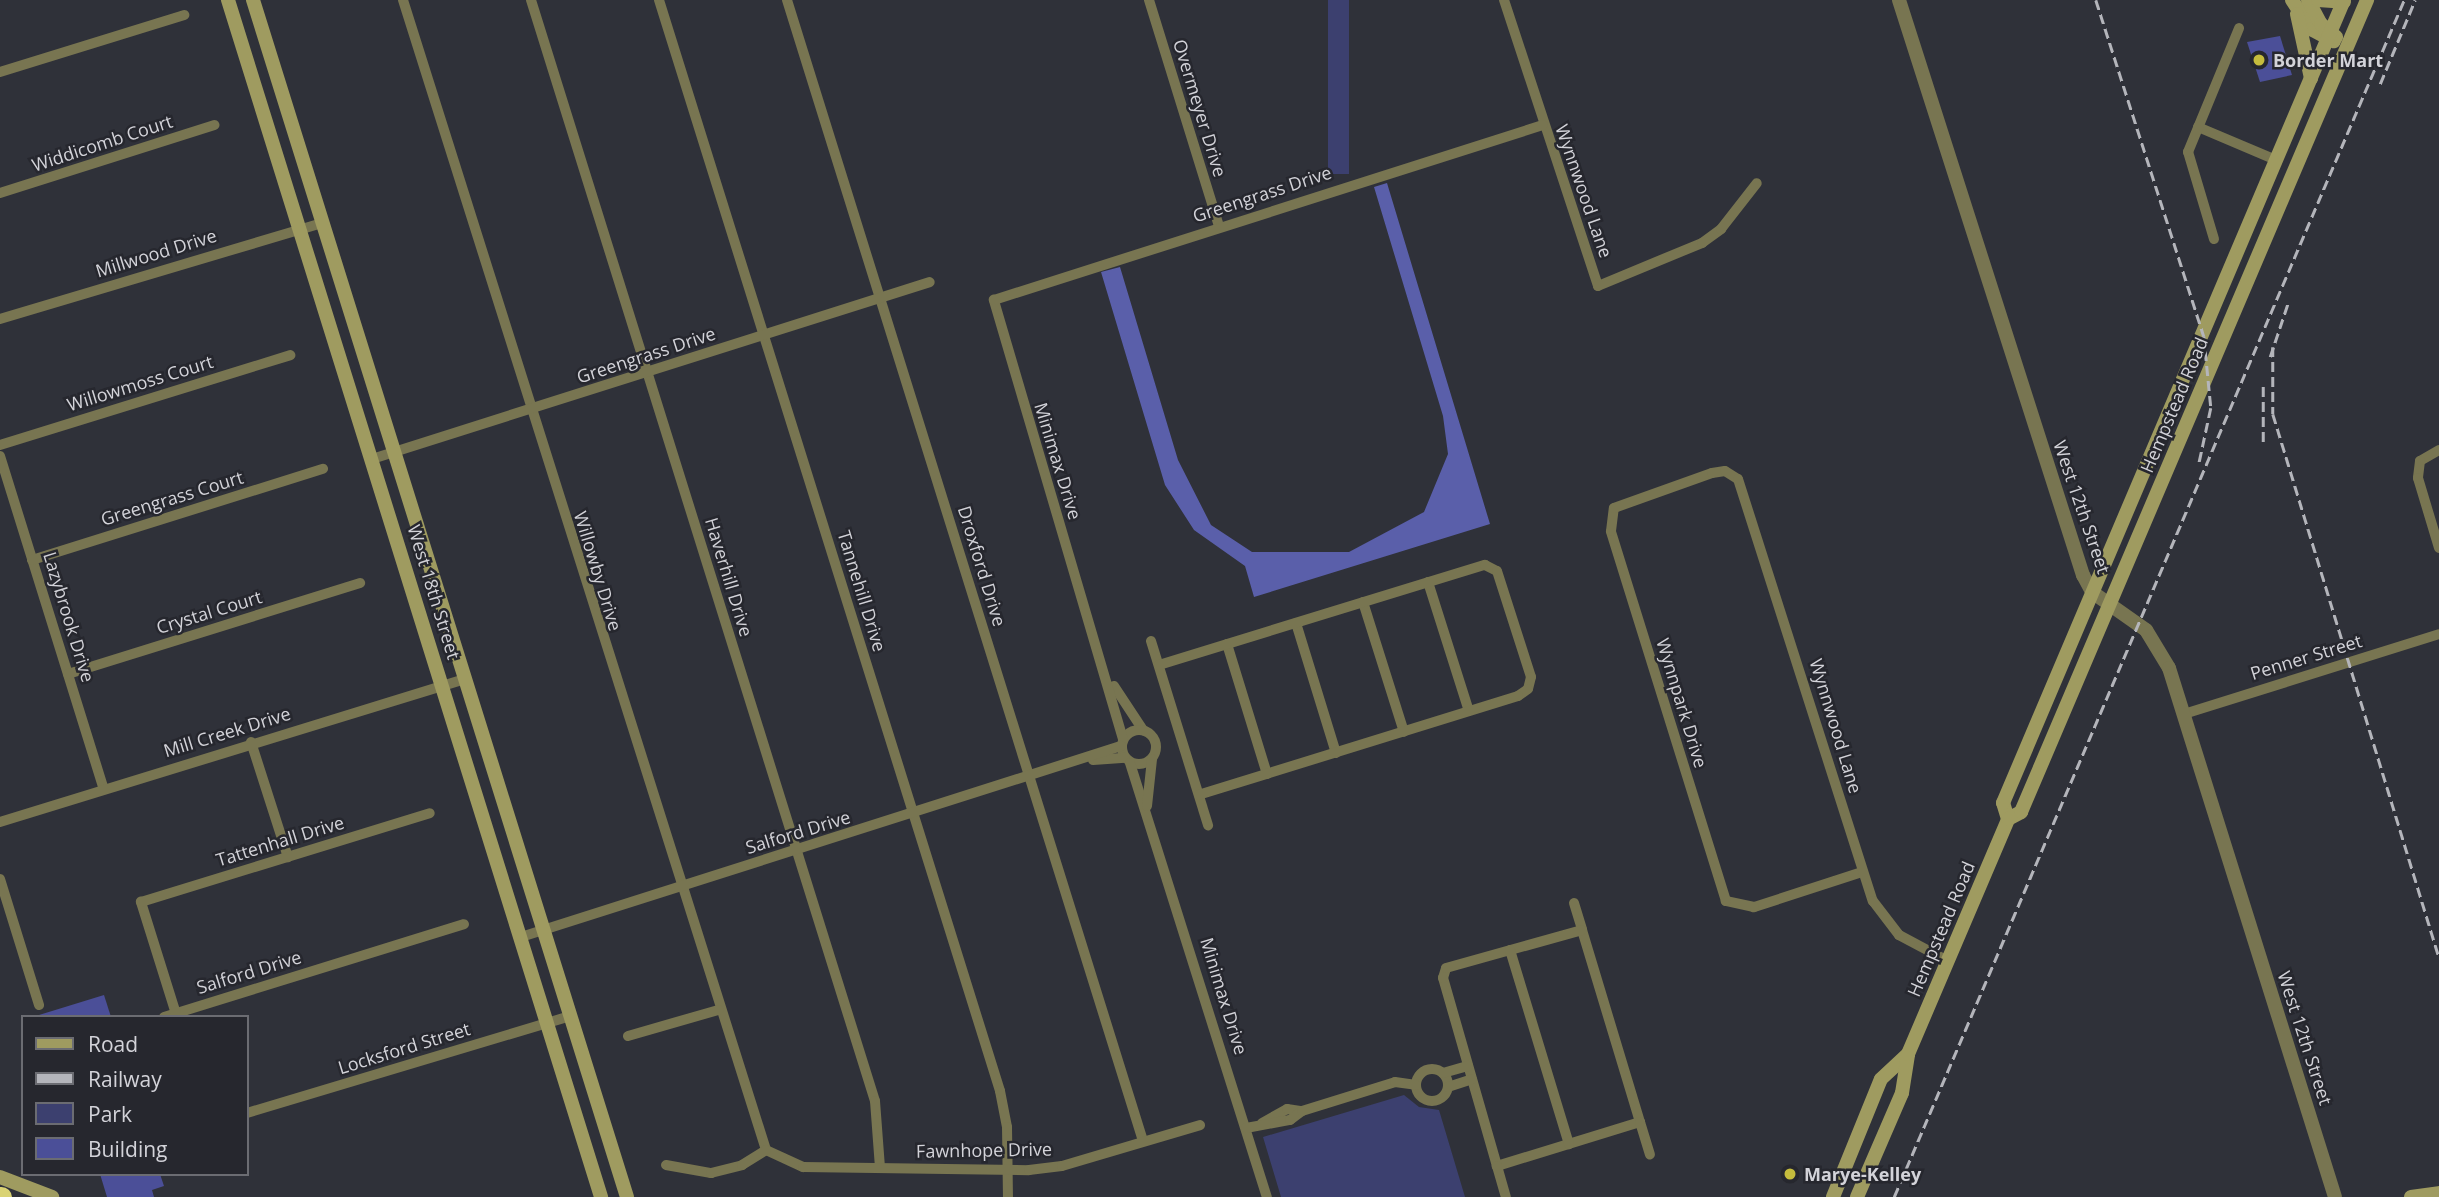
<!DOCTYPE html>
<html>
<head>
<meta charset="utf-8">
<style>
	body { margin:0 }
	#map { position:relative; width:2439px; height:1197px; overflow:hidden; background:#2f3139; font-family:"Open Sans",sans-serif }
	div>[style] { position:absolute }
	[style*='--x'] { left:calc(var(--x)*1px); top:calc(var(--y)*1px); width:calc(var(--w)*1px); rotate:calc(var(--a)*1deg) }
	.green>* { inset:0; background:#3c406f; transform-origin:0 0 }
	.forest>* { inset:0; background:#5a5faa }
	.building>* { inset:0; background:#4b4f98 }
	.minor>* { height:10px; margin:-5px; padding:0 5px; transform-origin:5px; border-radius:5px; background:#787551 }
	.minor>.ring { margin:-5px; padding:0; box-sizing:content-box; background:none; border:10px solid #787551; border-radius:50% }
	.tertiary>* { height:14px; margin:-7px; padding:0 7px; transform-origin:7px; border-radius:7px; background:#787551 }
	.secondary>* { height:14px; margin:-7px; padding:0 7px; transform-origin:7px; border-radius:7px; background:#9f9b60 }
	.motorway>* { height:21px; margin:-10.5px; padding:0 10.5px; transform-origin:10.5px; border-radius:10.5px; background:#dad374 }
	.rail>* { height:2.5px; margin-top:-1.25px; transform-origin:0; background:repeating-linear-gradient(90deg,#b4b5bb 0 10px,transparent 0 15px) }
	.dots>* { width:19px; height:19px; translate:-50% -50%; box-sizing:border-box; border:4px solid #26272e; border-radius:50% }
	span { translate:-50% -50%; white-space:nowrap; text-align:center; line-height:1.15; -webkit-text-stroke:5px #26272e; paint-order:stroke }
	.poi-label { font-size:18px; color:#d3d3d9; font-weight:700 }
	.left { translate:0 -50%; text-align:left }
	.street-label { font-size:18px; color:#d3d3d9 }
	.legend { position:absolute; left:21px; top:1015px; width:228px; height:161px; box-sizing:border-box; background:#26272e; border:2px solid #6b6c72; margin:0; padding:9px 12px; list-style:none; font-size:21px; color:#d3d3d9 }
	.legend li { display:flex; align-items:center; gap:14px; height:35px }
	.legend b { width:35px; border:2px solid #6b6c72 }
</style>
</head>
<body>
<div id="map">
	<div class="green">
		<div style="left:1328px;top:0;width:21px;height:174px"></div>
		<div style="clip-path:polygon(1404px 1095px,1419px 1107px,1439px 1110px,1465px 1197px,1281px 1197px,1263px 1137px)"></div>
	</div>
	<div class="forest">
		<div style="clip-path:polygon(1387px 183px,1490px 524px,1254px 597px,1245px 566px,1194px 530px,1165px 485px,1101px 272px,1120px 267px,1178px 460px,1211px 525px,1252px 552px,1349px 552px,1424px 512px,1448px 454px,1443px 416px,1374px 187px)"></div>
	</div>
	<div class="building">
		<div style="clip-path:polygon(2280px 36px,2292px 75px,2260px 82px,2247px 42px)"></div>
		<div style="clip-path:polygon(104px 995px,111px 1017px,39px 1017px,39px 1015px)"></div>
		<div style="clip-path:polygon(100px 1174px,160px 1174px,164px 1186px,152px 1190px,154px 1197px,107px 1197px)"></div>
	</div>
	<div class="minor">
		<div style="--x:403;--y:0;--w:1206;--a:72.48"></div>
		<div style="--x:531;--y:0;--w:1153;--a:72.65"></div>
		<div style="--x:875;--y:1101;--w:67;--a:85.7"></div>
		<div style="--x:659;--y:0;--w:1143;--a:72.64"></div>
		<div style="--x:1000;--y:1091;--w:37;--a:79"></div>
		<div style="--x:1007;--y:1127;--w:70;--a:89.2"></div>
		<div style="--x:787;--y:0;--w:1195;--a:72.67"></div>
		<div style="--x:1149;--y:0;--w:237;--a:72.8"></div>
		<div style="--x:1504;--y:0;--w:301;--a:71.8"></div>
		<div style="--x:1598;--y:286;--w:113;--a:-22.5"></div>
		<div style="--x:1702;--y:243;--w:24;--a:-36"></div>
		<div style="--x:1721;--y:229;--w:58;--a:-52"></div>
		<div style="--x:0;--y:72;--w:193;--a:-17.2"></div>
		<div style="--x:2198;--y:127;--w:85;--a:22.9"></div>
		<div style="--x:0;--y:193;--w:225;--a:-17.6"></div>
		<div style="--x:2214;--y:239;--w:91;--a:-106.6"></div>
		<div style="--x:2188;--y:152;--w:134;--a:-67.6"></div>
		<div style="--x:0;--y:319;--w:337;--a:-16.6"></div>
		<div style="--x:0;--y:445;--w:304;--a:-17.2"></div>
		<div style="--x:2439;--y:450;--w:22;--a:150"></div>
		<div style="--x:2420;--y:461;--w:17;--a:97"></div>
		<div style="--x:2418;--y:478;--w:73;--a:73.3"></div>
		<div style="--x:0;--y:456;--w:349;--a:72.7"></div>
		<div style="--x:372;--y:459;--w:585;--a:-17.6"></div>
		<div style="--x:32;--y:560;--w:305;--a:-17.4"></div>
		<div style="--x:1428;--y:582;--w:135;--a:72.4"></div>
		<div style="--x:1363;--y:602;--w:136;--a:72.5"></div>
		<div style="--x:1296;--y:623;--w:136;--a:72.9"></div>
		<div style="--x:1151;--y:641;--w:193;--a:72.8"></div>
		<div style="--x:1227;--y:644;--w:136;--a:72.9"></div>
		<div style="--x:1159;--y:665;--w:341;--a:-17.1"></div>
		<div style="--x:1485;--y:565;--w:13;--a:27"></div>
		<div style="--x:1497;--y:571;--w:111;--a:72.2"></div>
		<div style="--x:1531;--y:677;--w:12;--a:104"></div>
		<div style="--x:1528;--y:689;--w:12;--a:145"></div>
		<div style="--x:1518;--y:696;--w:334;--a:162.8"></div>
		<div style="--x:68;--y:674;--w:306;--a:-17.3"></div>
		<div style="--x:1114;--y:686;--w:53;--a:56.6"></div>
		<div style="--x:2184;--y:714;--w:267;--a:-17.4"></div>
		<div class="ring" style="left:1122px;top:730px;width:24px;height:24px"></div>
		<div style="--x:1123;--y:739;--w:458;--a:-106.4"></div>
		<div style="--x:994;--y:300;--w:576;--a:-17.68"></div>
		<div style="--x:251;--y:742;--w:121;--a:72.2"></div>
		<div style="--x:1093;--y:760;--w:32;--a:-4"></div>
		<div style="--x:1130;--y:763;--w:455;--a:72.5"></div>
		<div style="--x:1147;--y:806;--w:47;--a:-83.9"></div>
		<div style="--x:0;--y:822;--w:486;--a:-17.1"></div>
		<div style="--x:1862;--y:872;--w:114;--a:162"></div>
		<div style="--x:1754;--y:907;--w:29;--a:-168"></div>
		<div style="--x:1726;--y:901;--w:387;--a:-107.3"></div>
		<div style="--x:1611;--y:531;--w:23;--a:-83"></div>
		<div style="--x:1614;--y:508;--w:104;--a:-19.7"></div>
		<div style="--x:1712;--y:473;--w:13;--a:-9"></div>
		<div style="--x:1725;--y:471;--w:15;--a:32"></div>
		<div style="--x:1738;--y:479;--w:443;--a:72.3"></div>
		<div style="--x:1873;--y:901;--w:43;--a:52.6"></div>
		<div style="--x:1899;--y:935;--w:55;--a:28"></div>
		<div style="--x:0;--y:879;--w:132;--a:72.8"></div>
		<div style="--x:1574;--y:903;--w:28;--a:73"></div>
		<div style="--x:1582;--y:930;--w:201;--a:73.2"></div>
		<div style="--x:1640;--y:1122;--w:150;--a:162.9"></div>
		<div style="--x:1497;--y:1166;--w:196;--a:-106"></div>
		<div style="--x:1443;--y:978;--w:10;--a:-73"></div>
		<div style="--x:1446;--y:968;--w:141;--a:-15.6"></div>
		<div style="--x:521;--y:937;--w:630;--a:-17.66"></div>
		<div style="--x:1510;--y:950;--w:203;--a:73.1"></div>
		<div style="--x:164;--y:1017;--w:314;--a:-17.2"></div>
		<div style="--x:177;--y:1017;--w:121;--a:-107.4"></div>
		<div style="--x:141;--y:902;--w:302;--a:-17.1"></div>
		<div style="--x:628;--y:1036;--w:94;--a:-16.1"></div>
		<div class="ring" style="left:1416px;top:1069px;width:22px;height:22px"></div>
		<div style="--x:1443;--y:1073;--w:26;--a:-16"></div>
		<div style="--x:1448;--y:1087;--w:25;--a:-18"></div>
		<div style="--x:247;--y:1113;--w:338;--a:-16.7"></div>
		<div style="--x:1640;--y:1122;--w:34;--a:73"></div>
		<div style="--x:1262;--y:1123;--w:29;--a:-29"></div>
		<div style="--x:1287;--y:1109;--w:15;--a:8"></div>
		<div style="--x:1246;--y:1128;--w:45;--a:-10.3"></div>
		<div style="--x:1290;--y:1120;--w:15;--a:-37"></div>
		<div style="--x:1302;--y:1111;--w:97;--a:-17.3"></div>
		<div style="--x:1395;--y:1082;--w:21;--a:8"></div>
		<div style="--x:766;--y:1150;--w:41;--a:24.7"></div>
		<div style="--x:803;--y:1167;--w:226;--a:0.8"></div>
		<div style="--x:1029;--y:1170;--w:33;--a:-7"></div>
		<div style="--x:1062;--y:1166;--w:144;--a:-16.5"></div>
		<div style="--x:666;--y:1165;--w:46;--a:10.1"></div>
		<div style="--x:711;--y:1173;--w:32;--a:-14"></div>
		<div style="--x:742;--y:1165;--w:28;--a:-32"></div>
		<div style="--x:1497;--y:1166;--w:32;--a:74"></div>
	</div>
	<div class="tertiary">
		<div style="--x:1899;--y:0;--w:604;--a:72.26"></div>
		<div style="--x:2083;--y:575;--w:19;--a:62"></div>
		<div style="--x:2092;--y:592;--w:66;--a:35.1"></div>
		<div style="--x:2146;--y:630;--w:44;--a:58.8"></div>
		<div style="--x:2169;--y:668;--w:554;--a:72.58"></div>
	</div>
	<div class="secondary">
		<div style="--x:228;--y:0;--w:1254;--a:72.69"></div>
		<div style="--x:253;--y:0;--w:1254;--a:72.65"></div>
		<div style="--x:2292;--y:0;--w:35;--a:57"></div>
		<div style="--x:2311;--y:29;--w:26;--a:28"></div>
		<div style="--x:2308;--y:0;--w:27;--a:62"></div>
		<div style="--x:2321;--y:24;--w:20;--a:41"></div>
		<div style="--x:2318;--y:0;--w:26;--a:4"></div>
		<div style="--x:2297;--y:14;--w:66;--a:77.7"></div>
		<div style="--x:2008;--y:819;--w:17;--a:-107"></div>
		<div style="--x:2003;--y:803;--w:872;--a:-66.99"></div>
		<div style="--x:0;--y:1177;--w:56;--a:21"></div>
		<div style="--x:1833;--y:1197;--w:127;--a:-67.9"></div>
		<div style="--x:1881;--y:1079;--w:37;--a:-43"></div>
		<div style="--x:1857;--y:1197;--w:113;--a:-66.6"></div>
		<div style="--x:1902;--y:1093;--w:39;--a:-81"></div>
		<div style="--x:1908;--y:1054;--w:255;--a:-66.9"></div>
		<div style="--x:2008;--y:819;--w:15;--a:-28"></div>
		<div style="--x:2021;--y:812;--w:883;--a:-66.92"></div>
		<div style="--x:2411;--y:1197;--w:28;--a:-8"></div>
	</div>
	<div class="motorway">
		<div style="--x:0;--y:1197;--w:1;--a:0"></div>
	</div>
	<div class="rail">
		<div style="--x:2096;--y:0;--w:353;--a:72.2"></div>
		<div style="--x:2204;--y:336;--w:72;--a:84.4"></div>
		<div style="--x:2211;--y:408;--w:57;--a:102.1"></div>
		<div style="--x:2380;--y:84;--w:91;--a:-67.4"></div>
		<div style="--x:2273;--y:347;--w:67;--a:90"></div>
		<div style="--x:2273;--y:414;--w:568;--a:73"></div>
		<div style="--x:2270;--y:357;--w:57;--a:-71.6"></div>
		<div style="--x:2263;--y:442;--w:58;--a:-90"></div>
		<div style="--x:1894;--y:1197;--w:1301;--a:-66.92"></div>
	</div>
	<div class="dots">
		<div style="left:2259px;top:60px;background:#c5bc3d"></div>
		<div style="left:1790px;top:1174px;background:#c5bc3d"></div>
	</div>
	<div class="poi-label">
		<span class="left" style="left:2273px;top:60px">Border Mart</span>
		<span class="left" style="left:1804px;top:1174px">Marye-Kelley</span>
	</div>
	<div class="street-label">
		<span style="left:1200px;top:108px;rotate:73deg">Overmeyer Drive</span>
		<span style="left:102px;top:143px;rotate:-18deg">Widdicomb Court</span>
		<span style="left:1584px;top:191px;rotate:71deg">Wynnwood Lane</span>
		<span style="left:1262px;top:194px;rotate:-18deg">Greengrass Drive</span>
		<span style="left:156px;top:253px;rotate:-17deg">Millwood Drive</span>
		<span style="left:646px;top:355px;rotate:-18deg">Greengrass Drive</span>
		<span style="left:140px;top:383px;rotate:-17deg">Willowmoss Court</span>
		<span style="left:2174px;top:405px;rotate:-67deg">Hempstead Road</span>
		<span style="left:1058px;top:461px;rotate:73deg">Minimax Drive</span>
		<span style="left:172px;top:498px;rotate:-17deg">Greengrass Court</span>
		<span style="left:2082px;top:507px;rotate:71deg">West 12th Street</span>
		<span style="left:982px;top:566px;rotate:73deg">Droxford Drive</span>
		<span style="left:598px;top:571px;rotate:73deg">Willowby Drive</span>
		<span style="left:729px;top:577px;rotate:73deg">Haverhill Drive</span>
		<span style="left:862px;top:591px;rotate:73deg">Tannehill Drive</span>
		<span style="left:434px;top:592px;rotate:73deg">West 18th Street</span>
		<span style="left:209px;top:612px;rotate:-17deg">Crystal Court</span>
		<span style="left:69px;top:617px;rotate:73deg">Lazybrook Drive</span>
		<span style="left:2306px;top:657px;rotate:-17deg">Penner Street</span>
		<span style="left:1682px;top:703px;rotate:73deg">Wynnpark Drive</span>
		<span style="left:1836px;top:726px;rotate:73deg">Wynnwood Lane</span>
		<span style="left:227px;top:732px;rotate:-17deg">Mill Creek Drive</span>
		<span style="left:798px;top:832px;rotate:-17deg">Salford Drive</span>
		<span style="left:280px;top:841px;rotate:-17deg">Tattenhall Drive</span>
		<span style="left:1941px;top:929px;rotate:-67deg">Hempstead Road</span>
		<span style="left:249px;top:972px;rotate:-17deg">Salford Drive</span>
		<span style="left:1224px;top:996px;rotate:73deg">Minimax Drive</span>
		<span style="left:2305px;top:1038px;rotate:72deg">West 12th Street</span>
		<span style="left:404px;top:1048px;rotate:-17deg">Locksford Street</span>
		<span style="left:984px;top:1150px;rotate:-1deg">Fawnhope Drive</span>
	</div>
	<ul class="legend">
	<li><b style="height:9px;background:#9f9b60"></b>Road</li>
	<li><b style="height:9px;background:#b4b5bb"></b>Railway</li>
	<li><b style="height:19px;background:#3c406f"></b>Park</li>
	<li><b style="height:19px;background:#4b4f98"></b>Building</li>
	</ul>
</div>
</body>
</html>
